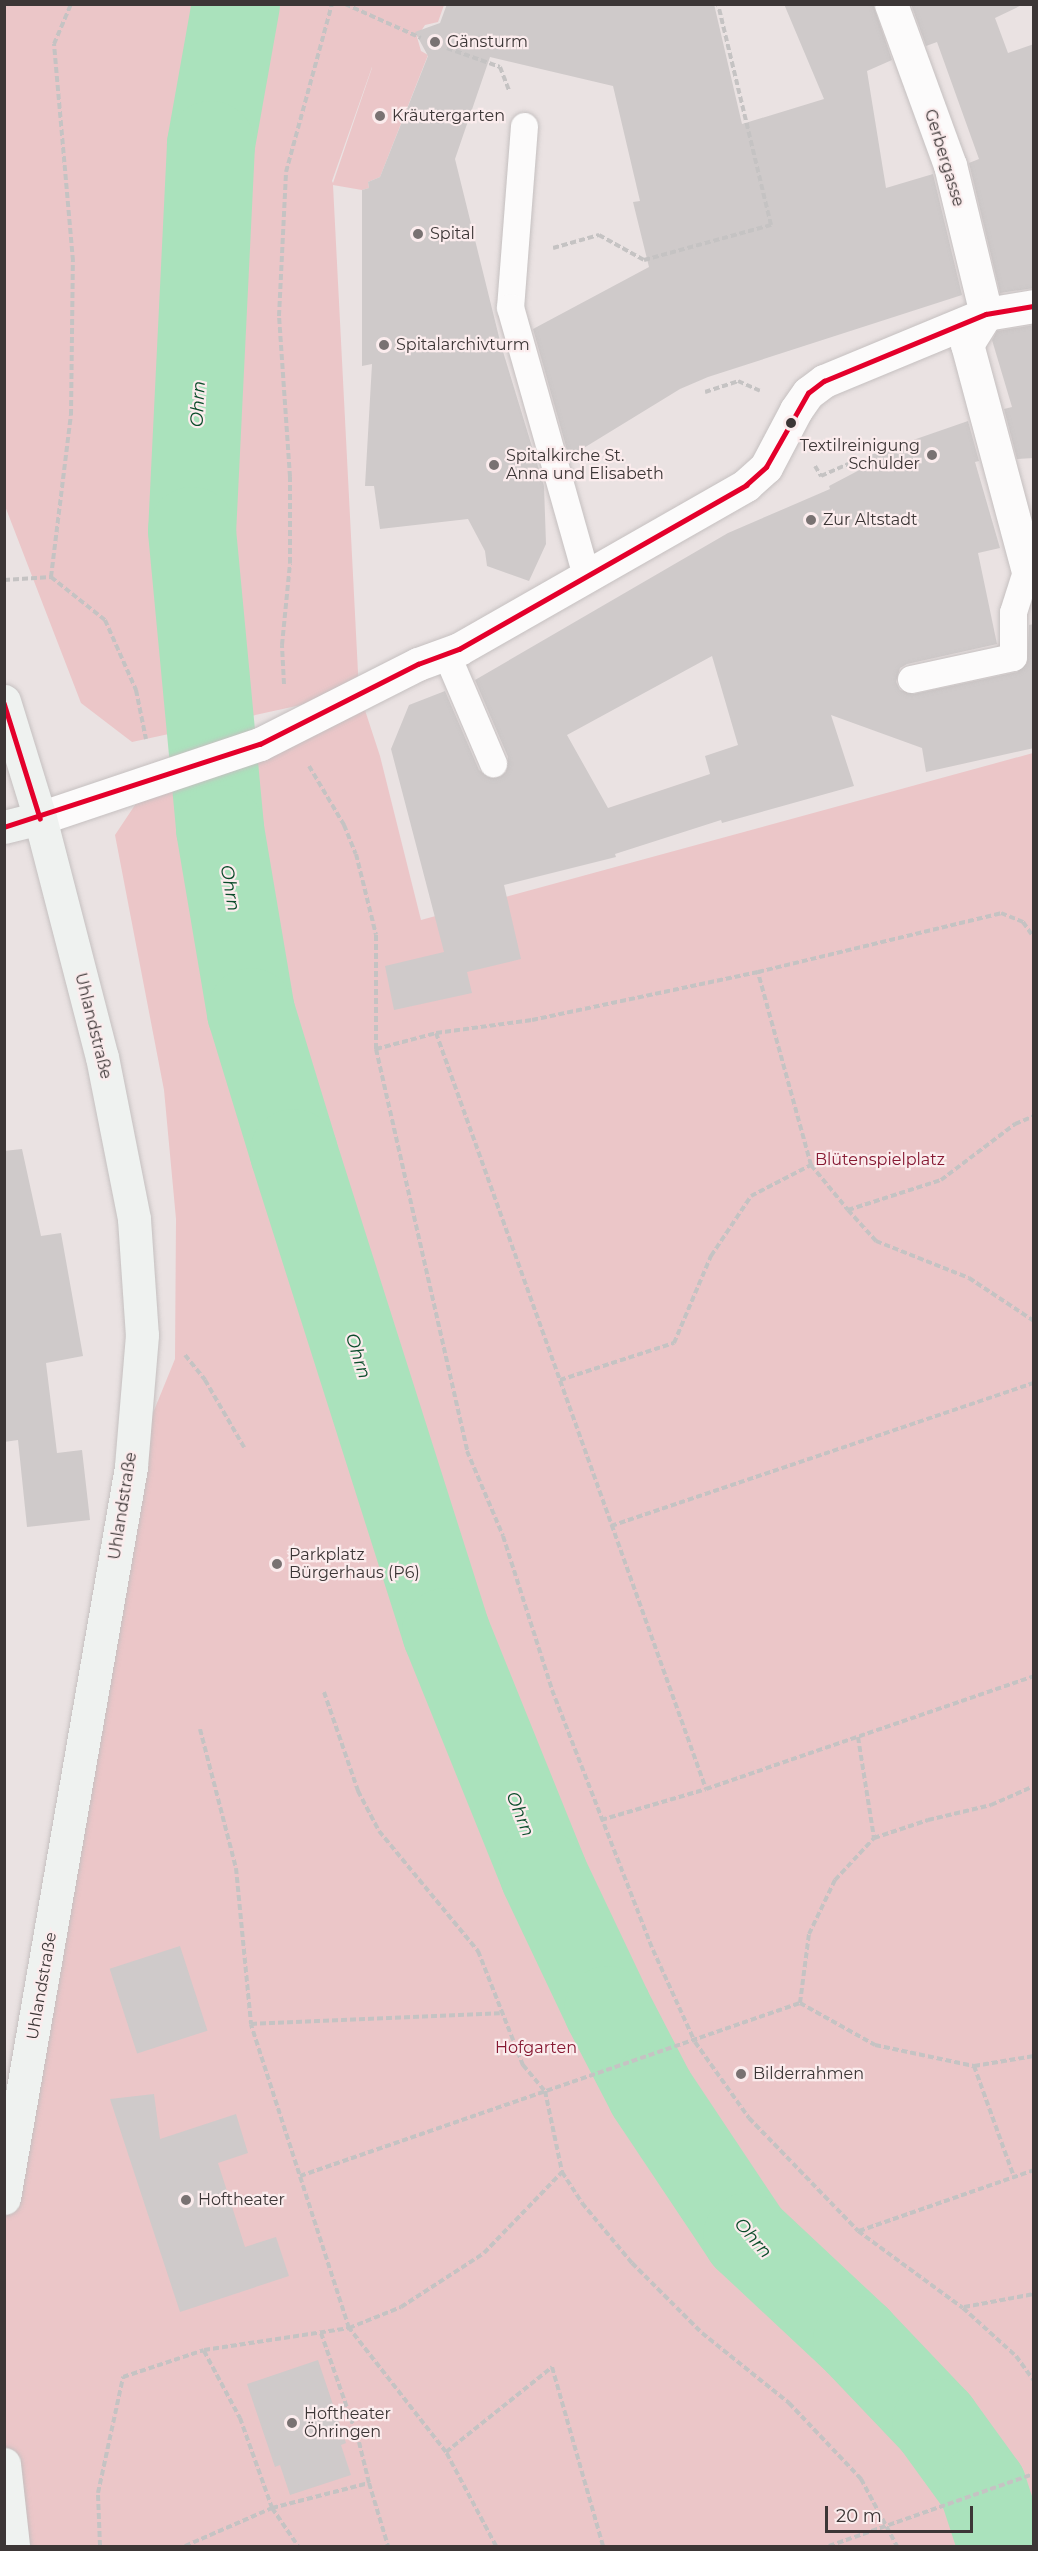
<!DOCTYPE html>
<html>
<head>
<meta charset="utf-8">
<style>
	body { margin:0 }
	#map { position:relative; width:1038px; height:2551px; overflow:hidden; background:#eae2e2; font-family:Montserrat,sans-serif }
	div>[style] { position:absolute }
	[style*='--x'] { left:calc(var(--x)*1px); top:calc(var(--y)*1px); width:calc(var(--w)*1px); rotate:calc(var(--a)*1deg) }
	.green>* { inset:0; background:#ebc6c8 }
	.river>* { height:88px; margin:-44px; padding:0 44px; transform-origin:44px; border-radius:44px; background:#aae2bc }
	.building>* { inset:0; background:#cfcaca; transform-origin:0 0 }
	.path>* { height:4px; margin-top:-2px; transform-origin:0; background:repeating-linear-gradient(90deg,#c5c3c3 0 6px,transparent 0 9px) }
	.roads { filter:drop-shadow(0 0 2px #c5c0c0) drop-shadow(0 0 2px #c5c0c0) }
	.lane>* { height:27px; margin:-13.5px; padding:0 13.5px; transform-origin:13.5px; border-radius:13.5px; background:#fcfbfb }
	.street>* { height:33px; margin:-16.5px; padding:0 16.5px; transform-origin:16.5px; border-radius:16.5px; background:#fcfbfb }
	.secondary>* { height:33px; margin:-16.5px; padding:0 16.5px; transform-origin:16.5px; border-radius:16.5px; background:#eff2f0 }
	.bus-1>* { height:4.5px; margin:-2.25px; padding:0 2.25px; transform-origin:2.25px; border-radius:2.25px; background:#e4002b }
	.dots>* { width:16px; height:16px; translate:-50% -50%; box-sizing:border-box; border:3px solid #fbeced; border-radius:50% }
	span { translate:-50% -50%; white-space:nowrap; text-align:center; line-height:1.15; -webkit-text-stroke:4.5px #fbeced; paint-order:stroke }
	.poi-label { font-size:16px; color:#3c3636 }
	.left { translate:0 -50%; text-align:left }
	.right { translate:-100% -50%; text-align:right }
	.street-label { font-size:16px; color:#3c3636 }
	.park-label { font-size:16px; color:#861832 }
	.water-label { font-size:18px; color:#0a4c2a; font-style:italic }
	.frame { position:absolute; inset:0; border:6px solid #3c3636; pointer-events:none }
	.scale { position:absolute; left:825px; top:2506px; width:148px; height:27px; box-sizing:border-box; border:3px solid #3c3636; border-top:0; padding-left:8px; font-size:18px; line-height:21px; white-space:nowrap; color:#3c3636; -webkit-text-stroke:4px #fbeced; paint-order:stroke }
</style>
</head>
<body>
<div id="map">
	<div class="green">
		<div style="clip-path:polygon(evenodd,4px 5px,444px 5px,438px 22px,425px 25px,417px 37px,421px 51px,428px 55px,380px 177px,368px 182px,369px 188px,362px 190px,333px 185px,359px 692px,380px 756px,421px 920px,1033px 753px,1033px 2546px,13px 2546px,4px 2464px,4px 2198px,131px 1467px,175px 1359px,176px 1219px,164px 1090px,115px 835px,139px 799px,356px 693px,132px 742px,81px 703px,5px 506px,4px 5px,372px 67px,372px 68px,333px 183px,332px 181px,372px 67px)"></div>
	</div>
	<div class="river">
		<div style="--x:236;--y:4;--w:143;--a:100.1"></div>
		<div style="--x:211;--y:145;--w:386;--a:92.8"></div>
		<div style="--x:192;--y:531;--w:299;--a:84.6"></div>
		<div style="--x:220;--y:829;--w:186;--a:80.4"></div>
		<div style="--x:251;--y:1012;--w:147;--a:73"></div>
		<div style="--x:294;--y:1153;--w:503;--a:72.39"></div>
		<div style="--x:446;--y:1632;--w:262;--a:68"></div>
		<div style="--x:544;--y:1875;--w:149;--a:64.6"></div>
		<div style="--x:608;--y:2010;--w:93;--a:62.6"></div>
		<div style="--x:651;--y:2093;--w:173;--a:56.3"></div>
		<div style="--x:747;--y:2237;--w:151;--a:43.1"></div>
		<div style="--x:857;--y:2340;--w:115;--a:46.4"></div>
		<div style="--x:936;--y:2423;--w:80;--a:54.1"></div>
		<div style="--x:983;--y:2488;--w:61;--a:71.9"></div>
	</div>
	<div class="building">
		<div style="clip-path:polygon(447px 4px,714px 4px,742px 124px,824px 99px,784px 4px,873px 4px,892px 60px,867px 71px,886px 188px,933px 174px,962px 295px,708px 377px,680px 389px,569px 457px,533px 329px,649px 267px,633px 202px,640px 201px,613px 86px,490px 57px,455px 159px,501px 345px,544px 486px,546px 544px,529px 581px,487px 566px,485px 551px,468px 519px,380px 529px,374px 486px,365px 486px,372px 364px,362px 366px,362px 190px,369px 188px,368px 182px,380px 177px,428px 56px,415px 32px,440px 23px)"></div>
		<div style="clip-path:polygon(911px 4px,1024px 4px,995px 18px,1008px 53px,1034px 44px,1034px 288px,1000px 293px,969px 163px,979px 159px,937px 42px,926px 46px)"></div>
		<div style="clip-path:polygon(1034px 325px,1034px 458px,1017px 459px,1004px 409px,1012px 407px,992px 340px,997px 331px)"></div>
		<div style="clip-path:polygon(evenodd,968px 421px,979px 461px,975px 462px,1000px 548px,978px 553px,997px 644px,907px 664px,900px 668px,896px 682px,900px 690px,914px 694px,1017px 672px,1027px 663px,1029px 625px,1034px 624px,1034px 748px,926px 772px,922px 748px,831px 715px,854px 786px,722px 823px,721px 820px,615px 854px,616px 857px,504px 885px,521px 959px,467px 972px,472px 993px,394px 1010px,385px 966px,444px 952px,391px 749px,409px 705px,445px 691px,479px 770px,491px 778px,500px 777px,506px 772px,508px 757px,475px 680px,728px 533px,830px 489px,829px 486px,869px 465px,867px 456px,968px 421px,712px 656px,738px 745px,705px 756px,710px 774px,608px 808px,567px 735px,712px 656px)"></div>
		<div style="clip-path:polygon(22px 1149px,41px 1236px,61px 1233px,83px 1356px,46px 1363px,57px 1453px,82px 1450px,90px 1520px,27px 1527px,18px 1440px,4px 1442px,4px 1151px)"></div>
		<div style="left:180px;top:1946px;width:89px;height:74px;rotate:72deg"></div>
		<div style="clip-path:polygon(154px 2094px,160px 2139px,236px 2114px,248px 2153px,218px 2163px,245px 2247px,276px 2237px,289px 2276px,180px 2312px,110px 2099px)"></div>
		<div style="clip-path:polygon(318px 2360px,346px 2443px,341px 2445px,351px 2475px,290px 2495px,280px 2465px,275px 2467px,247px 2384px)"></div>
	</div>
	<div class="path">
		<div style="--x:345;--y:4;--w:83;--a:24.1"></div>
		<div style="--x:447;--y:48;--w:56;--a:19.7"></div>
		<div style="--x:500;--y:67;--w:25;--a:69"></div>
		<div style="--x:553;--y:248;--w:48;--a:-15.8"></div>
		<div style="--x:599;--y:235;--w:51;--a:29.1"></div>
		<div style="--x:644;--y:260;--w:132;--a:-15.4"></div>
		<div style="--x:771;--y:225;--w:227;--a:-103.5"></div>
		<div style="--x:705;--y:392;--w:35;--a:-18"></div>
		<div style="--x:738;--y:381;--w:24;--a:24"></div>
		<div style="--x:815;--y:466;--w:12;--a:59"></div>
		<div style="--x:821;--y:476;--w:32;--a:-24"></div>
		<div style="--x:51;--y:577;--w:163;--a:-83"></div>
		<div style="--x:71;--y:415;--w:154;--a:-89.3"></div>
		<div style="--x:73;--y:261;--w:218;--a:-95"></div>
		<div style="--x:54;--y:44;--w:43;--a:-67"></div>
		<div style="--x:4;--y:580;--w:47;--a:-3.7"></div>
		<div style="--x:51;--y:577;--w:69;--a:38.5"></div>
		<div style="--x:105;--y:620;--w:77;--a:66.1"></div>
		<div style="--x:136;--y:690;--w:50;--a:78.5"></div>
		<div style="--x:284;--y:684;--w:39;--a:-93"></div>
		<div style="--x:282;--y:645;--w:82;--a:-84.4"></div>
		<div style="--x:290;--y:563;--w:86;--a:-90"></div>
		<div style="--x:290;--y:477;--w:161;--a:-93.9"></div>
		<div style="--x:279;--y:316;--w:144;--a:-87.2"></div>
		<div style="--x:286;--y:172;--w:174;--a:-74.7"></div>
		<div style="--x:309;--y:766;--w:69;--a:59.3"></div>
		<div style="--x:344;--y:825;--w:31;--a:68"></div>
		<div style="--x:356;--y:854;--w:83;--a:76.1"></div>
		<div style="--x:376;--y:935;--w:114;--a:90"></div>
		<div style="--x:376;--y:1049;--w:412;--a:77.2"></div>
		<div style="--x:467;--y:1451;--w:92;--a:67"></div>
		<div style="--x:503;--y:1536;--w:162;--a:72.3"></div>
		<div style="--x:552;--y:1690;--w:279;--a:68.8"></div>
		<div style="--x:653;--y:1950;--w:101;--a:65.5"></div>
		<div style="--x:695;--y:2042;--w:93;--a:54.6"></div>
		<div style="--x:749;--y:2118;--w:157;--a:46"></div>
		<div style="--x:858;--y:2231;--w:130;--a:36.3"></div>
		<div style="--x:963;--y:2308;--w:72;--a:42.2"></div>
		<div style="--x:1016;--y:2356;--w:31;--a:54"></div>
		<div style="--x:436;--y:1033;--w:803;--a:70.35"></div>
		<div style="--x:376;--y:1049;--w:62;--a:-14.9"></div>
		<div style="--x:436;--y:1033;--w:97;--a:-7.7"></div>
		<div style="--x:532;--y:1020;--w:231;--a:-12"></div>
		<div style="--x:758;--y:972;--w:250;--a:-13.6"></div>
		<div style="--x:1001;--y:913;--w:24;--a:22"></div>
		<div style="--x:1023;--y:922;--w:19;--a:55"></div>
		<div style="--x:811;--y:1165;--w:58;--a:50.6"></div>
		<div style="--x:848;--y:1210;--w:98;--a:-17.9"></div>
		<div style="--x:941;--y:1180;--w:93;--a:-37.1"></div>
		<div style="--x:1015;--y:1124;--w:21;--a:-23"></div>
		<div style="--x:848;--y:1210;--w:42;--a:47.9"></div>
		<div style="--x:876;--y:1241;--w:100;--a:21.7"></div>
		<div style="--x:969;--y:1278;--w:78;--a:33.5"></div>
		<div style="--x:185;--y:1355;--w:32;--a:51"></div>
		<div style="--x:205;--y:1380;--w:78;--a:59.8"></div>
		<div style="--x:560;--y:1380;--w:120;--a:-18"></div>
		<div style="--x:674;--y:1343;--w:95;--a:-67"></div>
		<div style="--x:711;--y:1256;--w:72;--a:-56.3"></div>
		<div style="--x:751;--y:1196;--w:68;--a:-27.3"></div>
		<div style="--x:811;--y:1165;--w:200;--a:-105.4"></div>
		<div style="--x:611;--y:1526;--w:447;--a:-18.7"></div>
		<div style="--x:324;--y:1692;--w:105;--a:71"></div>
		<div style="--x:358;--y:1791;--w:45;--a:62.3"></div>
		<div style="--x:379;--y:1831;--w:156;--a:50.5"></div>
		<div style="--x:478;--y:1951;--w:123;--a:68.5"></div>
		<div style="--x:523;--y:2065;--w:34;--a:50"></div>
		<div style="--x:545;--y:2091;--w:83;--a:78.1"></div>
		<div style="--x:562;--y:2172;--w:37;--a:57"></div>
		<div style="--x:582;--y:2203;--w:78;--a:50.2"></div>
		<div style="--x:632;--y:2263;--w:99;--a:45"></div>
		<div style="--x:702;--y:2333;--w:112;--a:38.8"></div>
		<div style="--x:789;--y:2403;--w:105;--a:46.5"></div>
		<div style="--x:861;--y:2479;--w:76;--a:61.8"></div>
		<div style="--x:200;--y:1729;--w:144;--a:75.5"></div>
		<div style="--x:236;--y:1868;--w:157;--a:84.5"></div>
		<div style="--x:858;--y:1737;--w:102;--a:81"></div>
		<div style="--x:601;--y:1820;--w:109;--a:-16.4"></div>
		<div style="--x:706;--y:1789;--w:347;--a:-19"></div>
		<div style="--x:800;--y:2003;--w:86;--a:29.2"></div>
		<div style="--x:875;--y:2045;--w:101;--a:12"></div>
		<div style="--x:974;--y:2066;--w:61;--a:-9.5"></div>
		<div style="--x:974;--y:2066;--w:118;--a:70.2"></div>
		<div style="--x:300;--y:2176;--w:529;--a:-19.09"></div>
		<div style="--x:800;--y:2003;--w:70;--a:-82.6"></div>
		<div style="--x:809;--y:1934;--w:60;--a:-64.3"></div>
		<div style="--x:835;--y:1880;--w:57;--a:-47.1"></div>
		<div style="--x:874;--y:1838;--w:57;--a:-18.4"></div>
		<div style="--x:928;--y:1820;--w:65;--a:-13.4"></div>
		<div style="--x:991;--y:1805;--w:47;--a:-23.8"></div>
		<div style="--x:859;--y:2231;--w:185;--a:-19.2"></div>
		<div style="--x:964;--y:2307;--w:71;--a:-10.5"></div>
		<div style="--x:321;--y:2333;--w:115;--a:70.8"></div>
		<div style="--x:359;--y:2442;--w:42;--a:76.3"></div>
		<div style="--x:204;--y:2351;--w:76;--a:61.8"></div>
		<div style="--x:240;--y:2418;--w:96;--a:70.4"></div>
		<div style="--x:272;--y:2508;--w:46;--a:55.6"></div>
		<div style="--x:446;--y:2452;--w:136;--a:-38.7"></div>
		<div style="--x:552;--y:2367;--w:186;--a:74.1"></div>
		<div style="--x:100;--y:2546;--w:53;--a:-92.2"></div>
		<div style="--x:98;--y:2493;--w:119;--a:-77.8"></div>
		<div style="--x:123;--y:2377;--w:85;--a:-18.4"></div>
		<div style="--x:204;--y:2350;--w:147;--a:-8.6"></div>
		<div style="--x:349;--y:2328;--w:56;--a:-22"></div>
		<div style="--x:401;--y:2307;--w:99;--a:-33"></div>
		<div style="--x:484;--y:2253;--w:112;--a:-46.1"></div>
		<div style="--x:185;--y:2546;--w:95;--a:-23.6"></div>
		<div style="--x:272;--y:2508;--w:100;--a:-14.5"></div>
		<div style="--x:369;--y:2483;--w:66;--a:73.2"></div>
		<div style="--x:496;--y:2546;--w:106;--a:-118"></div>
		<div style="--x:446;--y:2452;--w:157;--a:-128"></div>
		<div style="--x:349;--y:2328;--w:319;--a:-107.9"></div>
		<div style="--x:251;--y:2024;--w:249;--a:-2.5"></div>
		<div style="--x:829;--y:2546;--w:217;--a:-19.4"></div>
	</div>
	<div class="roads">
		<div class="lane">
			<div style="--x:524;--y:126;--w:182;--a:94.4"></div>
			<div style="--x:510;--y:307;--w:280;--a:74.2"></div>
			<div style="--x:446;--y:653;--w:120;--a:66.9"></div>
			<div style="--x:911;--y:679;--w:104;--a:-12.2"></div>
			<div style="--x:1013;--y:657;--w:45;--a:-90"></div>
			<div style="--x:1013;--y:612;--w:46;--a:-72.3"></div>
		</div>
		<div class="street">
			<div style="--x:891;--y:4;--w:171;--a:69.9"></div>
			<div style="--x:950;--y:165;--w:153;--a:76.4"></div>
			<div style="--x:986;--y:314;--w:36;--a:122"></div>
			<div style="--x:967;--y:344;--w:232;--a:75"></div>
			<div style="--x:40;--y:818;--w:232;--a:-18.6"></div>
			<div style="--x:260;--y:744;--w:177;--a:-26.9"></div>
			<div style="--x:418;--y:664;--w:44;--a:-20.1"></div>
			<div style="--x:459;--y:649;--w:331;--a:-29.7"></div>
			<div style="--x:746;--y:485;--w:27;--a:-42"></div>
			<div style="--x:766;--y:467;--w:64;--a:-62.2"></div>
			<div style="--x:796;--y:410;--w:21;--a:-55"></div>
			<div style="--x:808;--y:393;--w:20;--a:-37"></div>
			<div style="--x:824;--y:381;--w:175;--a:-22.5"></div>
			<div style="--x:986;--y:314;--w:49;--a:-9.5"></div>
		</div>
		<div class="secondary">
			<div style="--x:4;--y:701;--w:122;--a:72.9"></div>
			<div style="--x:40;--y:818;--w:247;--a:75.5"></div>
			<div style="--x:102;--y:1057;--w:165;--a:78.8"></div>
			<div style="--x:134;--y:1219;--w:116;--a:86.1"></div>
			<div style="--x:142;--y:1335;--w:132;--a:94.8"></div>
			<div style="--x:131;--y:1467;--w:742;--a:99.86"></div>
			<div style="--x:4;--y:827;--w:37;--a:-14"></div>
			<div style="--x:4;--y:2464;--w:82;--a:83.7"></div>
		</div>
	</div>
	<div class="bus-1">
		<div style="--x:4;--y:703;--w:121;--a:72.6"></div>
		<div style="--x:4;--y:827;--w:269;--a:-18"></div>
		<div style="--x:260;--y:744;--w:177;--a:-26.9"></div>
		<div style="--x:418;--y:664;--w:44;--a:-20.1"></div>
		<div style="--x:459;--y:649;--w:331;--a:-29.7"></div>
		<div style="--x:746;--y:485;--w:27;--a:-42"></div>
		<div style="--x:766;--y:467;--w:85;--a:-60.4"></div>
		<div style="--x:808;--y:393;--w:20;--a:-37"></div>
		<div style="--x:824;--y:381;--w:175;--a:-22.5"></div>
		<div style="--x:986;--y:314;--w:49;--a:-9.5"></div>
	</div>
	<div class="dots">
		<div style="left:435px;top:42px;background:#797272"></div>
		<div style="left:380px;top:116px;background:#797272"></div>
		<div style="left:418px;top:234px;background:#797272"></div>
		<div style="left:384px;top:345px;background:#797272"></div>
		<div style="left:791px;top:423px;background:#3c3636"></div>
		<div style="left:932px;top:455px;background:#797272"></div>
		<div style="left:494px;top:465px;background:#797272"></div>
		<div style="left:811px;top:520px;background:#797272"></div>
		<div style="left:277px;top:1564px;background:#797272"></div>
		<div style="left:741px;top:2074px;background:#797272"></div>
		<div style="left:186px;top:2200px;background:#797272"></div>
		<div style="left:292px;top:2423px;background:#797272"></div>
	</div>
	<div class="poi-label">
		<span class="left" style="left:447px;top:42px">Gänsturm</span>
		<span class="left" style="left:392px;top:116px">Kräutergarten</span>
		<span class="left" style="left:430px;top:234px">Spital</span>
		<span class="left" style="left:396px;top:345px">Spitalarchivturm</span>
		<span class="right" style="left:920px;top:455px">Textilreinigung<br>Schulder</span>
		<span class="left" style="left:506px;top:465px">Spitalkirche St.<br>Anna und Elisabeth</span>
		<span class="left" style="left:823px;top:520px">Zur Altstadt</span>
		<span class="left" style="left:289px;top:1564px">Parkplatz<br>Bürgerhaus (P6)</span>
		<span class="left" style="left:753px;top:2074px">Bilderrahmen</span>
		<span class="left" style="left:198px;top:2200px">Hoftheater</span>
		<span class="left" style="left:304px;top:2423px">Hoftheater<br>Öhringen</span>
	</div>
	<div class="street-label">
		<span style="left:944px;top:158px;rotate:73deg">Gerbergasse</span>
		<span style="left:93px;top:1026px;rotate:76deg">Uhlandstraße</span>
		<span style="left:123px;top:1506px;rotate:-81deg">Uhlandstraße</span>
		<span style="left:42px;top:1986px;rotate:-80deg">Uhlandstraße</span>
	</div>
	<div class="park-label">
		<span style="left:880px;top:1160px">Blütenspielplatz</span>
		<span style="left:536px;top:2048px">Hofgarten</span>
	</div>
	<div class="water-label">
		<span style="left:198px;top:404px;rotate:-87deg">Ohrn</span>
		<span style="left:230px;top:888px;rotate:80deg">Ohrn</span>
		<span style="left:358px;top:1356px;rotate:72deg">Ohrn</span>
		<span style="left:520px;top:1814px;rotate:68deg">Ohrn</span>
		<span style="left:753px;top:2238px;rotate:49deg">Ohrn</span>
	</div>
	<div class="frame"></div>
	<div class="scale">20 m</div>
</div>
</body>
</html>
